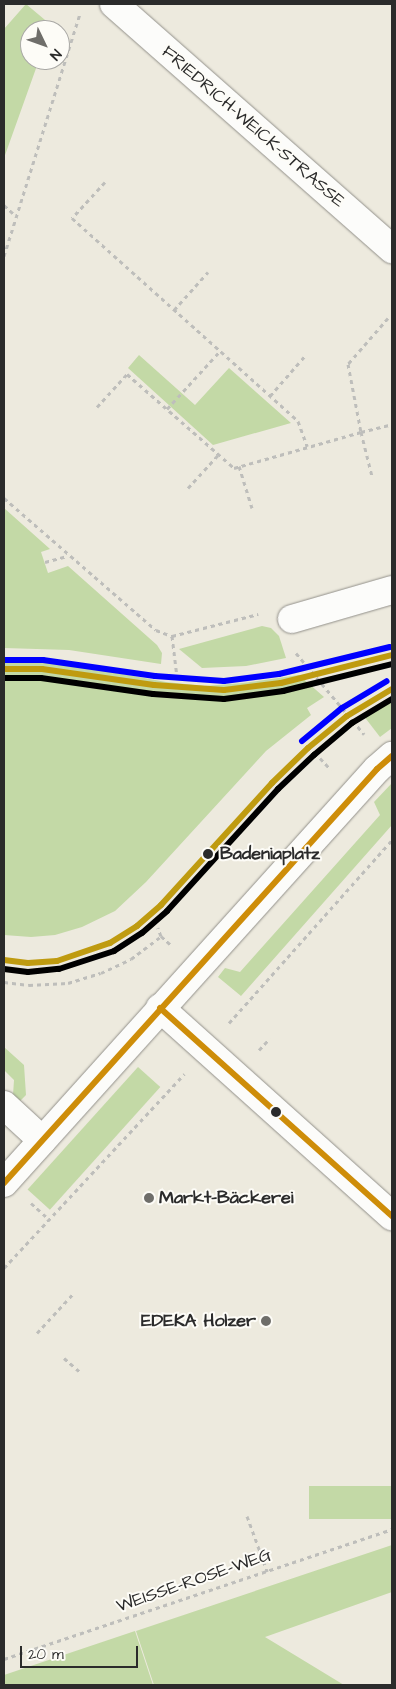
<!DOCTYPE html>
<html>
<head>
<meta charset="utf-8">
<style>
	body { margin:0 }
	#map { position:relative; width:396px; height:1689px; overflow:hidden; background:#edeade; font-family:"Architects Daughter",sans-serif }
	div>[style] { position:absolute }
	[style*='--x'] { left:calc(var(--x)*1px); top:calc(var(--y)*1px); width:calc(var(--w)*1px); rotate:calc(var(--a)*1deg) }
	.green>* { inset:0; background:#c3d9a6; transform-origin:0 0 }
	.path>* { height:3px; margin-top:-1.5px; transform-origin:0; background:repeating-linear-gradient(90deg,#bebebb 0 4px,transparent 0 8px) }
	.roads { filter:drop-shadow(0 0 1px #92908a) drop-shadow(0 0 1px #92908a) }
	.street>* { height:28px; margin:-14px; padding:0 14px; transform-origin:14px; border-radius:14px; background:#fcfcfa }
	.secondary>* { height:28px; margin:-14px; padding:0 14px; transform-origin:14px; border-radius:14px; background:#fcfcfa }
	.bus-1>* { height:6px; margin:-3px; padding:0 3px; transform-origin:3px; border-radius:3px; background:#ce8d09 }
	.tram-1>* { height:6px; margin:-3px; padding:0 3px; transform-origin:3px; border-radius:3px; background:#bf9b10 }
	.tram-2>* { height:6px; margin:-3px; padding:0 3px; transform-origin:3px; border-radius:3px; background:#000 }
	.tram-3>* { height:6px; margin:-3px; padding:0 3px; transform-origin:3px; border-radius:3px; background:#00f }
	.dots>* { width:14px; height:14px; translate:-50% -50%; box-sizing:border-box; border:2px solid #fdfcf7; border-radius:50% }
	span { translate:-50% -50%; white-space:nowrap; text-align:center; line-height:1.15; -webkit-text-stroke:4px #fdfcf7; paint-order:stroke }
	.street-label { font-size:18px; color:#2b2b2b }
	.stop-label { font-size:18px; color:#2b2b2b; font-weight:700 }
	.left { translate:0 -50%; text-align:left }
	.poi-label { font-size:18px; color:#2b2b2b; font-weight:700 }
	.right { translate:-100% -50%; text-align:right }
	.frame { position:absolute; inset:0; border:5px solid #2b2b2b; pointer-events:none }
	.north { position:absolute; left:20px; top:20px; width:50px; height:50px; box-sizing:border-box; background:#fdfcf7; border:1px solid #a9a8a5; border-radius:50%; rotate:132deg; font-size:14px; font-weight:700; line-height:20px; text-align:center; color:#2b2b2b }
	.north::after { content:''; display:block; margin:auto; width:18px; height:22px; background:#6f6e6a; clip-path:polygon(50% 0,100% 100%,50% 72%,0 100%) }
	.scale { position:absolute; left:20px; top:1646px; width:118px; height:22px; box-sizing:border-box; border:2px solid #2b2b2b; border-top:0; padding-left:6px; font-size:15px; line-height:18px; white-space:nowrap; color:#2b2b2b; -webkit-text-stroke:4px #fdfcf7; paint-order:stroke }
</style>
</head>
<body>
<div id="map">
	<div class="green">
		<div style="clip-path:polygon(26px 4px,51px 25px,49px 30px,30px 30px,30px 60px,39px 60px,4px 158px,4px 29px)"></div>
		<div style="clip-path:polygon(139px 355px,195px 405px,229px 368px,291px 423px,213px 445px,128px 368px)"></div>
		<div style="clip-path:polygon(4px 508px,50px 549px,41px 552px,48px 573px,68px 566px,157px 645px,162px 653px,161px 664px,69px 650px,4px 648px)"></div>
		<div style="clip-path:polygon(262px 626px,271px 628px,279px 636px,286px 658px,246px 666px,202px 668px,179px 649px)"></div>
		<div style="clip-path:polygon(52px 661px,166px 682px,204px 686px,243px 683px,299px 675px,324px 697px,307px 708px,311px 715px,266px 751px,146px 882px,115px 911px,82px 927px,55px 935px,31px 937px,4px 935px,4px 662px)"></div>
		<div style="clip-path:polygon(392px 699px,392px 728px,380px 737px,363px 715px)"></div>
		<div style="clip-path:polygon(392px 783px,392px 825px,241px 996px,218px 977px,225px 968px,240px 972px,380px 815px,374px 802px)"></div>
		<div style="clip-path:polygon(4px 1047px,24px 1065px,26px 1095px,19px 1102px,13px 1095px,14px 1080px,4px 1070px)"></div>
		<div style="left:138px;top:1067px;width:30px;height:165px;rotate:42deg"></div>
		<div style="left:392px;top:1486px;width:33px;height:83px;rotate:90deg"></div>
		<div style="clip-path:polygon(392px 1545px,392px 1592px,265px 1637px,344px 1685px,154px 1685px,136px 1631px)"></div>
		<div style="clip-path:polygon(135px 1631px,153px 1685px,4px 1685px,4px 1675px)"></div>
	</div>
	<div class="path">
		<div style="--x:105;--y:182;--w:49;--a:132.5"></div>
		<div style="--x:72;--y:218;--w:304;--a:41.9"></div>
		<div style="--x:298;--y:421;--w:27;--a:70"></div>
		<div style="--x:4;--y:205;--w:16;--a:43"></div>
		<div style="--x:4;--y:256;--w:254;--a:-72.6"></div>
		<div style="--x:174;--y:310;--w:51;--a:-48.2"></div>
		<div style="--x:388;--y:318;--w:61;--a:131"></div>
		<div style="--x:348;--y:364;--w:69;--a:79.2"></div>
		<div style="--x:361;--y:432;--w:32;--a:-14"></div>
		<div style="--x:270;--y:396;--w:52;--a:-48.9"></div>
		<div style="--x:97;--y:407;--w:45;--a:-47.7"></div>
		<div style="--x:127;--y:374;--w:142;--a:41.3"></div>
		<div style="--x:234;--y:468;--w:132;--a:-15.8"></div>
		<div style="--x:361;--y:432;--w:45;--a:76"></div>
		<div style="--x:167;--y:409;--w:79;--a:-47.6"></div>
		<div style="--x:239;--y:466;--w:44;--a:72.8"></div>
		<div style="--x:188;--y:488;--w:46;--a:-47.6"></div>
		<div style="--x:4;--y:498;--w:201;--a:41"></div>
		<div style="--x:156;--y:630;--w:17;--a:21"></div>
		<div style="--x:172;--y:636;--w:89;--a:-14.3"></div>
		<div style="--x:45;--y:562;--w:23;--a:-15"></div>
		<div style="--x:172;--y:636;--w:41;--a:83"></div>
		<div style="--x:296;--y:653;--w:106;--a:50"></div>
		<div style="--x:320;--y:758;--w:16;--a:47"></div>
		<div style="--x:161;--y:936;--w:15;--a:42"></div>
		<div style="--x:4;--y:982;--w:25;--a:7"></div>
		<div style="--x:29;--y:985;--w:39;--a:-3"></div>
		<div style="--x:68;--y:983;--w:34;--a:-17"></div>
		<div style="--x:101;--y:973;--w:33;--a:-25"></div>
		<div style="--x:131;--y:959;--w:38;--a:-37"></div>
		<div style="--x:161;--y:936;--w:9;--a:-111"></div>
		<div style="--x:229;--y:1023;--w:245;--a:-48.3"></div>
		<div style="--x:259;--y:1050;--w:16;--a:-47"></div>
		<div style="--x:31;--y:1203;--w:24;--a:42"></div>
		<div style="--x:4;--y:1268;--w:265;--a:-47.1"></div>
		<div style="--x:37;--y:1333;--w:52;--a:-47.4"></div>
		<div style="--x:64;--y:1358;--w:23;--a:41"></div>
		<div style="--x:247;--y:1516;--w:59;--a:70"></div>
		<div style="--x:4;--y:1659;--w:409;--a:-18.5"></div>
	</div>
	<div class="roads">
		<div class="street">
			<div style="--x:114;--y:4;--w:371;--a:41.4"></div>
			<div style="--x:292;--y:619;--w:104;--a:-16.2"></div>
			<div style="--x:160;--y:1008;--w:312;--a:41.9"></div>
			<div style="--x:4;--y:1105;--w:52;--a:42.6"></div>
		</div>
		<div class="secondary">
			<div style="--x:4;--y:1183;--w:557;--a:-47.98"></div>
			<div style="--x:377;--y:769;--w:20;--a:-41"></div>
		</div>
	</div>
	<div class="bus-1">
		<div style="--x:160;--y:1008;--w:312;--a:41.9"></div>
		<div style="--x:4;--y:1183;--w:557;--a:-47.98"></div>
		<div style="--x:377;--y:769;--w:20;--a:-41"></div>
	</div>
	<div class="tram-1">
		<div style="--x:4;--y:669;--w:38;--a:0"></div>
		<div style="--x:42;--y:669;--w:113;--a:8.1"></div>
		<div style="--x:154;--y:685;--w:70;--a:4.1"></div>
		<div style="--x:224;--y:690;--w:57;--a:-7"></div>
		<div style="--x:281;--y:683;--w:114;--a:-14.2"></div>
		<div style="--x:4;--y:960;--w:24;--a:7"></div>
		<div style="--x:28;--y:963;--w:29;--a:-4"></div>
		<div style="--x:57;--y:961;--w:56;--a:-18.8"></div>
		<div style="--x:110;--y:943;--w:32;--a:-32"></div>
		<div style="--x:137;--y:926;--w:32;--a:-41"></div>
		<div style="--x:161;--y:905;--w:165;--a:-47.7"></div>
		<div style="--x:272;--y:783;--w:50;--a:-44.2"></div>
		<div style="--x:308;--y:748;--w:50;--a:-39.4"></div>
		<div style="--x:347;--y:716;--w:52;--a:-31"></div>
	</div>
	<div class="tram-2">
		<div style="--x:4;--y:678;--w:37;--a:0"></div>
		<div style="--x:41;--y:678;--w:113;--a:8.1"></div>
		<div style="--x:153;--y:694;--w:71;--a:4"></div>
		<div style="--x:224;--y:699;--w:60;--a:-7.7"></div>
		<div style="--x:283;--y:691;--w:112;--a:-13.9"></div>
		<div style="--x:4;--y:969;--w:24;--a:7"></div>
		<div style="--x:28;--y:972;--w:31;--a:-6"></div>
		<div style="--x:59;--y:969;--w:58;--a:-18.1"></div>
		<div style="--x:114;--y:951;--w:33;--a:-33"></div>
		<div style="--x:142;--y:933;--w:33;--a:-41"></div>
		<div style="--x:167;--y:911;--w:165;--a:-47.7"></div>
		<div style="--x:278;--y:789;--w:50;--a:-43.4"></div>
		<div style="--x:314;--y:755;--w:50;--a:-40.1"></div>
		<div style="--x:352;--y:723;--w:47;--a:-31"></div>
	</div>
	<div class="tram-3">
		<div style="--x:4;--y:660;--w:39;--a:0"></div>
		<div style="--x:43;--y:660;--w:113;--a:8.1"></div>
		<div style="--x:155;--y:676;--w:69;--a:4.1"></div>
		<div style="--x:224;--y:681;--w:55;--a:-7.3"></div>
		<div style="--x:279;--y:674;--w:114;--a:-13.7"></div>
		<div style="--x:302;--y:741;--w:52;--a:-39.5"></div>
		<div style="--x:342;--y:708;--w:52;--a:-31"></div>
	</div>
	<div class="dots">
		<div style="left:208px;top:854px;background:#2b2b2b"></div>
		<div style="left:276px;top:1112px;background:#2b2b2b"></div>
		<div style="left:149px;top:1198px;background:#6f6e6a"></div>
		<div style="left:266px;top:1321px;background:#6f6e6a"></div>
	</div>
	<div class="street-label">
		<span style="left:253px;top:127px;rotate:41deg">FRIEDRICH-WEICK-STRASSE</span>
		<span style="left:194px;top:1581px;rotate:-19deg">WEISSE-ROSE-WEG</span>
	</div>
	<div class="stop-label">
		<span class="left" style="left:220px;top:854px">Badeniaplatz</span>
	</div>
	<div class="poi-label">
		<span class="left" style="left:159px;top:1198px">Markt-Bäckerei</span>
		<span class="right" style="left:256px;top:1321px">EDEKA Holzer</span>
	</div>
	<div class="frame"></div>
	<div class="north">N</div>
	<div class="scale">20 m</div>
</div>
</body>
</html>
